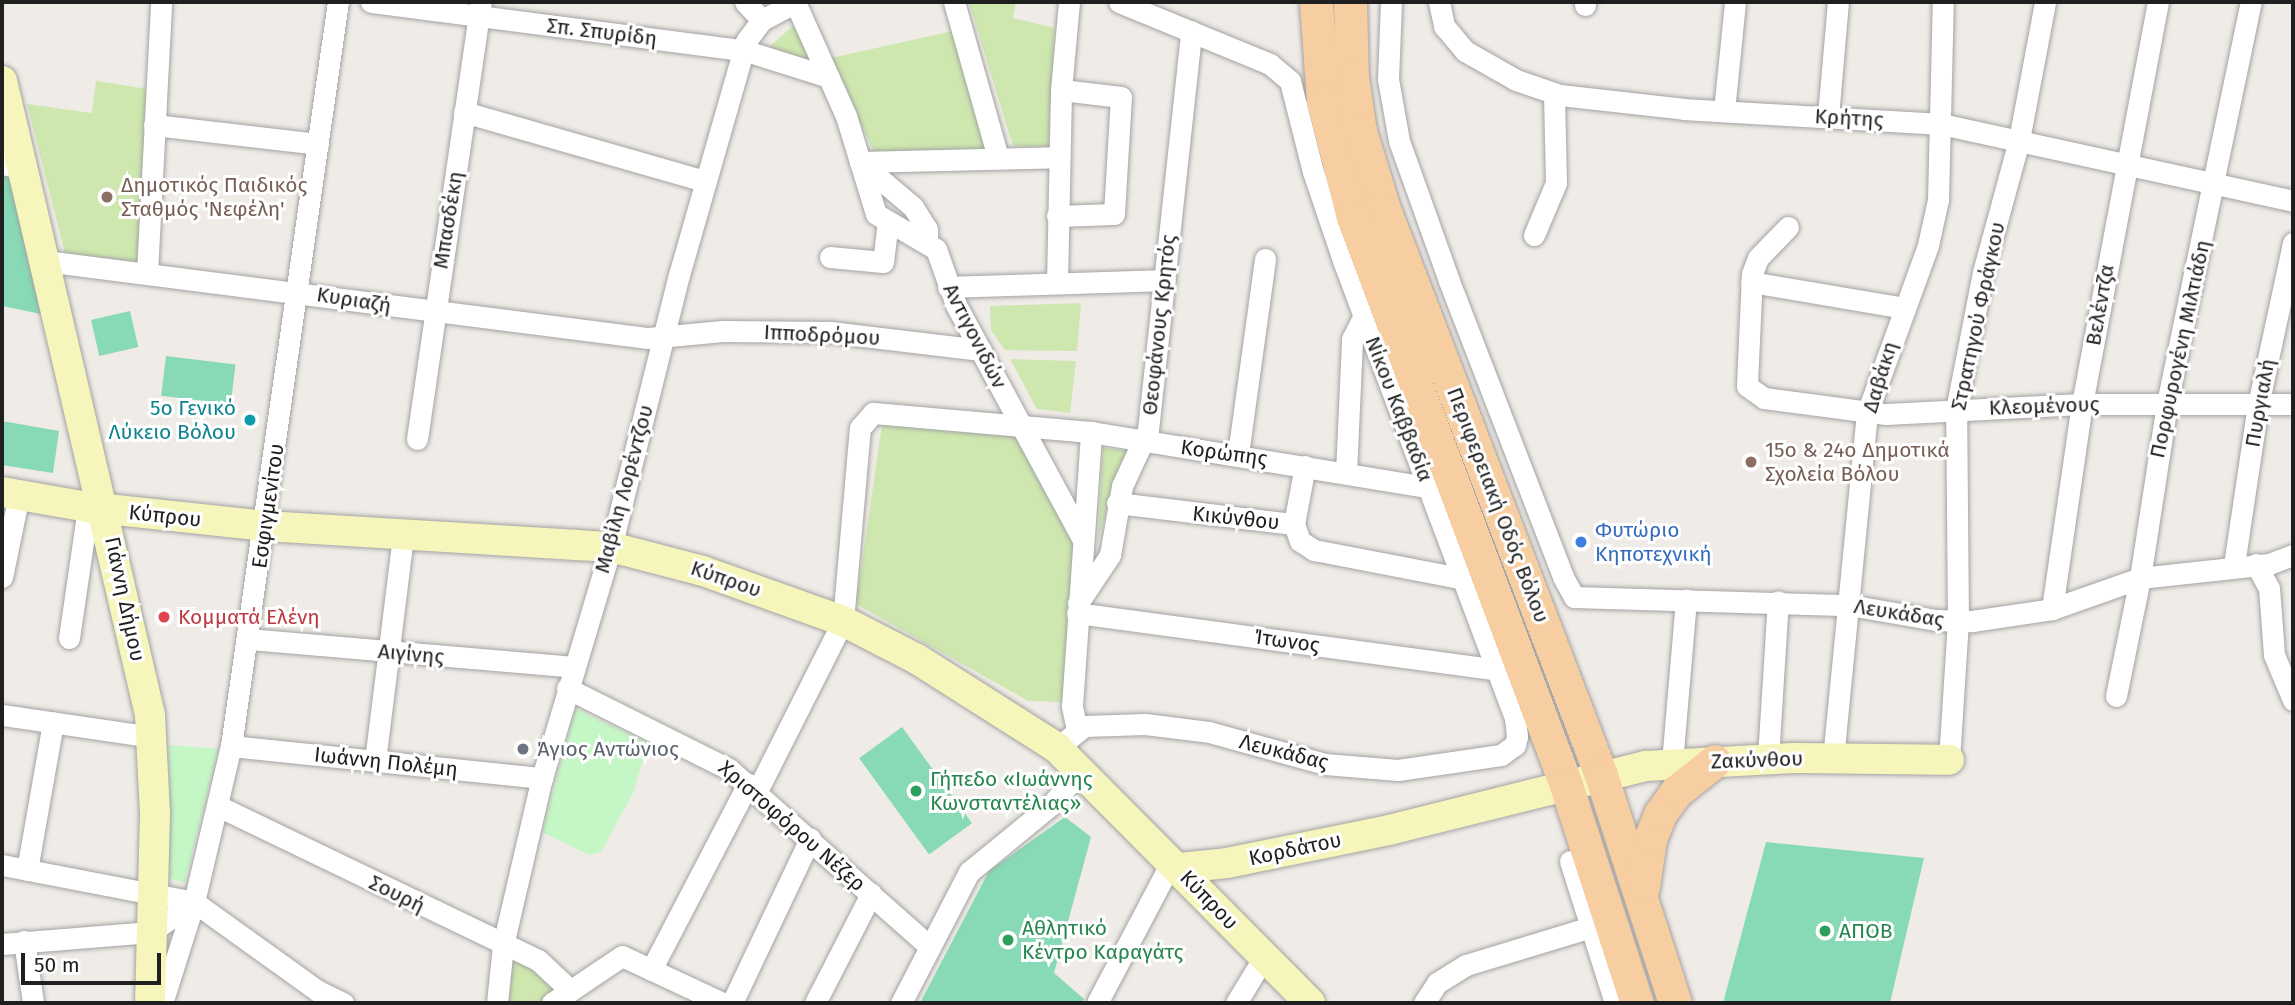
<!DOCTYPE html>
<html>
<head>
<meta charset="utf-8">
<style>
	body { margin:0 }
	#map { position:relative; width:2295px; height:1005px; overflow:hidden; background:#efebe6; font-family:"Fira Sans",sans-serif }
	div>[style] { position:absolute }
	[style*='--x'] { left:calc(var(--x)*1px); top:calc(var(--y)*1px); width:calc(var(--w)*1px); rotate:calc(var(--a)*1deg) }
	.grass>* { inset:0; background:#cde7ae }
	.park>* { inset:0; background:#c5f7c6 }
	.pitch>* { inset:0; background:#87dab5; transform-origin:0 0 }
	.roads { filter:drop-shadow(0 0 2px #a3a3a3) drop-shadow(0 0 2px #a3a3a3) }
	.street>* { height:21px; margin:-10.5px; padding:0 10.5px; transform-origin:10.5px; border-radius:10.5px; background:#fff }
	.secondary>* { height:30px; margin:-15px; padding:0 15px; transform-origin:15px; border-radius:15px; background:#f6f6bc }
	.primary>* { height:33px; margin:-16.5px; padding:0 16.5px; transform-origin:16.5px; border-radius:16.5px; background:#f7cda2 }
	.dots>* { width:19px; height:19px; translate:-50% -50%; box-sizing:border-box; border:4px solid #fff; border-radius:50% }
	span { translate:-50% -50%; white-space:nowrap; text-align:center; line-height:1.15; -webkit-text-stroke:6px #fff; paint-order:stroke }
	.street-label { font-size:21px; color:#1f1f1f }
	.education-label { font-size:21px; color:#785e54 }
	.left { translate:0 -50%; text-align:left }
	.culture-label { font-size:21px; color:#0d838f }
	.right { translate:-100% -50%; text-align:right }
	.shop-label { font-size:21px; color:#366cbe }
	.health-label { font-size:21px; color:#be3a42 }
	.worship-label { font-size:21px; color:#5b616d }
	.leisure-label { font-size:21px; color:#27864d }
	.frame { position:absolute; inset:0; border:4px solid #1f1f1f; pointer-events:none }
	.scale { position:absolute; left:21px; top:953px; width:140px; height:32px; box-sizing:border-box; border:4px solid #1f1f1f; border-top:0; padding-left:9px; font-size:21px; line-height:24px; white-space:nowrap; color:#1f1f1f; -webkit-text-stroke:5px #fff; paint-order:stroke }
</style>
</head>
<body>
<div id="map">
	<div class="grass">
		<div style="clip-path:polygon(969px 2px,1016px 2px,1013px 18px,1055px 28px,1048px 147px,1013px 146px)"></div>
		<div style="clip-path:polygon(797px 22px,811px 62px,769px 47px)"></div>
		<div style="clip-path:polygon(953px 31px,987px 148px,874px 152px,831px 58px)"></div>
		<div style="clip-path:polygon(96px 81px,148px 89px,139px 262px,65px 253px,27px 104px,92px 113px)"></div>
		<div style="clip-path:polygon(1081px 303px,1077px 351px,1005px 350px,991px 330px,990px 306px)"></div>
		<div style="clip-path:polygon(1010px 359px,1076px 361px,1070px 413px,1037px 409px)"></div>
		<div style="clip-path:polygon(882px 425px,1018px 434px,1076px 538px,1064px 702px,1028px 701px,856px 604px)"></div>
		<div style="clip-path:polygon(1103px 448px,1130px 451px,1114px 482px,1098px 541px)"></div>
		<div style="clip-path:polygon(516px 956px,555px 985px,554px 993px,539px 1003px,508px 1003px,511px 960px)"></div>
	</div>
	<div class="park">
		<div style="clip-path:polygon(576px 709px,648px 743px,633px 793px,601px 852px,589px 855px,542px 832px)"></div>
		<div style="clip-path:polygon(169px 745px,218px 749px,185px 883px,169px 878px)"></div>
	</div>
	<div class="pitch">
		<div style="clip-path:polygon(2px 171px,15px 174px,51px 316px,2px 306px)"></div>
		<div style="left:130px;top:311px;width:37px;height:40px;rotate:77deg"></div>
		<div style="left:166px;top:356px;width:70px;height:40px;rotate:7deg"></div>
		<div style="clip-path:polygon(2px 421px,59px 431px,53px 473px,2px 465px)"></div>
		<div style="left:902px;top:727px;width:119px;height:53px;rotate:54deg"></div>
		<div style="clip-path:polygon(1065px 817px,1091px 837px,1054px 973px,1084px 999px,1082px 1003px,920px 1003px,989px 871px)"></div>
		<div style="clip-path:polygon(1766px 842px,1924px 858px,1890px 1003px,1723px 1003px)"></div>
	</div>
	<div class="roads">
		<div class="street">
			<div style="--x:371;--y:2;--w:375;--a:7.4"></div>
			<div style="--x:743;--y:50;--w:90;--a:17.4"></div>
			<div style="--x:745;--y:2;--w:25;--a:47"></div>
			<div style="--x:795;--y:2;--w:125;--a:65.9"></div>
			<div style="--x:846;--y:116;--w:102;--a:73"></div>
			<div style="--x:876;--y:214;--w:69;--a:30.3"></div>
			<div style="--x:936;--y:249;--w:59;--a:70.3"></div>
			<div style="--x:956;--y:305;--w:263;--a:61.6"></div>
			<div style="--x:954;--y:2;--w:161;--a:74.2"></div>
			<div style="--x:1391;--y:2;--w:77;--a:92.2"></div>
			<div style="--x:1388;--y:79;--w:63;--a:79.9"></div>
			<div style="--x:1399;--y:141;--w:149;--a:70.3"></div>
			<div style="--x:1449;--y:281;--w:317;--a:68.9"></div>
			<div style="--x:1563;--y:577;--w:23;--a:61"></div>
			<div style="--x:1574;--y:597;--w:275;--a:1.7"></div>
			<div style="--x:1849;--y:605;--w:88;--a:9.8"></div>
			<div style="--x:1936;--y:620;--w:36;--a:2"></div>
			<div style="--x:1972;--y:621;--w:81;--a:-8.5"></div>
			<div style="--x:2052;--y:609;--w:93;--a:-19.4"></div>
			<div style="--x:2140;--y:578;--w:130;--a:-6.2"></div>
			<div style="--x:2269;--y:564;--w:26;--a:-21"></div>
			<div style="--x:1439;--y:2;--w:25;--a:78"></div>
			<div style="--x:1444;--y:26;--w:33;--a:50"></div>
			<div style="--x:1465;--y:51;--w:59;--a:29.6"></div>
			<div style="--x:1516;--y:80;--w:46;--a:18.8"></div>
			<div style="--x:1560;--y:95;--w:125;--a:6.4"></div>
			<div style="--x:1684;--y:109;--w:257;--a:3.3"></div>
			<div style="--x:1941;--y:124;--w:360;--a:12.3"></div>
			<div style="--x:1585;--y:5;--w:3;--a:-90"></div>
			<div style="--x:1724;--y:111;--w:110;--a:-84.2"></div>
			<div style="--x:464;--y:112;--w:251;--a:16"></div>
			<div style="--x:1828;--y:116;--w:114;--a:-85"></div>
			<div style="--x:154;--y:125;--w:165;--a:6.6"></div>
			<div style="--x:860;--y:162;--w:198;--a:-1.4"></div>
			<div style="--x:860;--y:162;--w:70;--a:40.3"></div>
			<div style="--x:913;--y:207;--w:26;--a:58"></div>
			<div style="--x:927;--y:229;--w:11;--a:90"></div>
			<div style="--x:2;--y:164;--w:21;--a:11"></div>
			<div style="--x:1057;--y:216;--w:57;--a:-2"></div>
			<div style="--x:1114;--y:214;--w:117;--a:-86.6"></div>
			<div style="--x:1121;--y:97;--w:60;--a:-173.3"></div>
			<div style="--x:1788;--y:227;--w:43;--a:134.1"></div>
			<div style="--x:1758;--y:258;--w:17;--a:111"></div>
			<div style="--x:1752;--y:274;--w:112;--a:92.6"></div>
			<div style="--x:1747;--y:386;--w:21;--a:35"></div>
			<div style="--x:1764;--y:398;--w:123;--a:7.5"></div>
			<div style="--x:1886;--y:414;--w:196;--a:-2.9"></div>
			<div style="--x:2082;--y:404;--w:211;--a:0"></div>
			<div style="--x:1534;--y:235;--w:56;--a:-67.1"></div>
			<div style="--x:1556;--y:183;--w:90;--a:-91.3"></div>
			<div style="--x:830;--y:257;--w:53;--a:5.4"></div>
			<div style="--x:883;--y:262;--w:39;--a:-83"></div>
			<div style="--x:45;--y:261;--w:608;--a:7.28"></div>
			<div style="--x:648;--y:338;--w:75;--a:-5.3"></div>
			<div style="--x:723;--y:331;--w:107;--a:0.5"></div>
			<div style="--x:830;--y:332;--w:152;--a:6.8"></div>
			<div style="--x:147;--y:273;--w:271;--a:-87"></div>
			<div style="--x:1751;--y:282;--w:155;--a:9.6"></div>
			<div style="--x:1057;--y:283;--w:193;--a:-88.8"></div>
			<div style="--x:1061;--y:90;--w:88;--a:-84.8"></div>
			<div style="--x:948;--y:287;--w:217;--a:-1.8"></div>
			<div style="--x:417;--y:439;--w:442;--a:-81.7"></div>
			<div style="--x:1238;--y:454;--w:197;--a:-82.1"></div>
			<div style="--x:1346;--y:473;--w:134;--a:-87.4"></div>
			<div style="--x:1352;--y:339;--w:27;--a:-63"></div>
			<div style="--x:1117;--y:503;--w:178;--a:6.8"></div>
			<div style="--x:1294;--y:524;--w:18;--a:71"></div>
			<div style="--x:1300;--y:541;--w:17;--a:33"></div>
			<div style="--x:1314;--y:550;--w:153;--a:10.9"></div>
			<div style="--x:1294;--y:524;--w:59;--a:-79.3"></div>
			<div style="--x:2256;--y:564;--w:27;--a:62"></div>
			<div style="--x:2269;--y:588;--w:67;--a:85.7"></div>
			<div style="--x:2274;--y:655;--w:49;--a:67.1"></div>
			<div style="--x:2234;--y:565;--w:162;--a:-81.5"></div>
			<div style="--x:2258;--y:405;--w:166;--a:-77.8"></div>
			<div style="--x:2;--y:577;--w:84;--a:-78.3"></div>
			<div style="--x:1078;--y:603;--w:58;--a:-56.3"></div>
			<div style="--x:1110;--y:555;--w:70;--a:-80.1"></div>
			<div style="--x:1122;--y:486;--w:62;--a:-65.1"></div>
			<div style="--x:1148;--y:430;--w:401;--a:-83.8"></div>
			<div style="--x:2052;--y:609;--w:207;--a:-81.7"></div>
			<div style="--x:2082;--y:404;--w:409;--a:-79.3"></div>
			<div style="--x:1077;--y:613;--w:424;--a:7.7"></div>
			<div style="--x:69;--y:638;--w:132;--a:-81.7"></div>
			<div style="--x:249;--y:639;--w:325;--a:4.9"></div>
			<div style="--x:567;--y:688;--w:181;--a:26.6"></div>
			<div style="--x:729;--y:769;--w:268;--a:41.5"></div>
			<div style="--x:2116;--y:696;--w:120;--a:-78.5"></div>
			<div style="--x:2140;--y:578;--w:177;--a:-81.2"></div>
			<div style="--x:2167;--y:403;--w:410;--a:-78.2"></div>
			<div style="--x:2;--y:715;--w:153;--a:8.3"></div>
			<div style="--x:1077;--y:730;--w:25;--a:-102"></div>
			<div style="--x:1072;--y:706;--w:275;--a:-86"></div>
			<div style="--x:231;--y:746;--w:313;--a:5.9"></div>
			<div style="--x:1057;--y:748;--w:35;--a:-39"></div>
			<div style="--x:1084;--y:726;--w:61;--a:-1.9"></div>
			<div style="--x:1145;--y:724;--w:64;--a:7.1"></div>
			<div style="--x:1209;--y:732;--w:120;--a:15.4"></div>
			<div style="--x:1325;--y:764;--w:73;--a:4.7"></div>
			<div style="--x:1398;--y:770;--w:104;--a:-8.3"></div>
			<div style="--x:1501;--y:755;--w:17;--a:-36"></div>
			<div style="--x:1515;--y:745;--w:9;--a:-77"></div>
			<div style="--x:1517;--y:736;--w:18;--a:-96"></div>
			<div style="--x:1515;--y:718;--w:489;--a:-110.6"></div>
			<div style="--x:1343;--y:260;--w:93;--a:-108.8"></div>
			<div style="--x:1313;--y:172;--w:94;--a:-104.2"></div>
			<div style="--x:1290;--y:81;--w:26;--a:-140"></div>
			<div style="--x:1270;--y:64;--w:163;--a:-157.7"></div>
			<div style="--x:1768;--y:758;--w:157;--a:-86.4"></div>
			<div style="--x:1833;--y:759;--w:348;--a:-84.4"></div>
			<div style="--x:1867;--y:413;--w:179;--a:-70"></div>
			<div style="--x:1928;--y:245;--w:46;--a:-77.5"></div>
			<div style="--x:1938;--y:200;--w:198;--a:-88.6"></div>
			<div style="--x:1949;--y:760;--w:138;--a:-86.3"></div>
			<div style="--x:1958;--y:622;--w:212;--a:-90.5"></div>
			<div style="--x:1956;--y:410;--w:141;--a:-78.9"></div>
			<div style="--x:1983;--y:272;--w:137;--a:-74.7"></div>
			<div style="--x:2019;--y:140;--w:140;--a:-79.3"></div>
			<div style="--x:375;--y:761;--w:228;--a:-82.9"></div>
			<div style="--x:1672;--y:763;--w:164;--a:-85.1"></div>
			<div style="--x:757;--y:791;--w:191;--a:-63.2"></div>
			<div style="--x:843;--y:621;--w:194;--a:-85"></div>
			<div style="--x:860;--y:428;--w:20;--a:-49"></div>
			<div style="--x:873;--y:413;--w:219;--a:5"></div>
			<div style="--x:1091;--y:432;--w:341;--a:9.3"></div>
			<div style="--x:218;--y:806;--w:355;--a:25.7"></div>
			<div style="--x:538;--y:960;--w:44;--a:43.2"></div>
			<div style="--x:1570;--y:861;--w:149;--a:72.4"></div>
			<div style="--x:2;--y:865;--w:196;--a:10.9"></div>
			<div style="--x:194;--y:902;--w:153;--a:35.7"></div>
			<div style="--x:318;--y:991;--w:28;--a:26"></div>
			<div style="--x:27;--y:870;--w:150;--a:-80"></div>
			<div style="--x:24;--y:941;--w:63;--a:81.7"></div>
			<div style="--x:2;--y:944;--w:149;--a:-4.6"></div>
			<div style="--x:151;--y:932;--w:52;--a:-34.9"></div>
			<div style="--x:651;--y:970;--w:210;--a:-62.5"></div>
			<div style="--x:162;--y:1003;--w:106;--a:-72.4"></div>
			<div style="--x:194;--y:902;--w:160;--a:-76.7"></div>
			<div style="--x:231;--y:746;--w:752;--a:-81.82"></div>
			<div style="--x:497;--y:1003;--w:58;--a:-84.1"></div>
			<div style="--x:503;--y:945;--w:171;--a:-76.9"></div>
			<div style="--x:542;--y:778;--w:241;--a:-73.4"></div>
			<div style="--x:611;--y:547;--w:280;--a:-76"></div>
			<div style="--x:679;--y:275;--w:243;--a:-74"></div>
			<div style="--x:746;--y:41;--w:26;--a:-53"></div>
			<div style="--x:762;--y:20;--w:38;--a:-28"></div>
			<div style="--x:552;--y:1003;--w:84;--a:-33.9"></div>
			<div style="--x:622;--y:956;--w:111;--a:25"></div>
			<div style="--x:732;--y:1003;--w:182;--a:-64.6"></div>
			<div style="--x:815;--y:1003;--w:123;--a:-62.8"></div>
			<div style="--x:901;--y:1003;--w:148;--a:-62.6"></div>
			<div style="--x:969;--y:872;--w:107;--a:-39.3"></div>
			<div style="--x:1052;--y:804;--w:46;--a:-49.4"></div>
			<div style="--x:1097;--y:1003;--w:148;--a:-62.2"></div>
			<div style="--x:1166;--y:872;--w:14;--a:-17"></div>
			<div style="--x:1236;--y:1003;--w:54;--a:-58.7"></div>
			<div style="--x:1424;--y:1003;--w:24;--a:-57"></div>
			<div style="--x:1437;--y:983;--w:34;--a:-32"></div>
			<div style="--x:1466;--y:965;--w:131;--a:-16.9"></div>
		</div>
		<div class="secondary">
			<div style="--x:2;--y:81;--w:651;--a:76.86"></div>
			<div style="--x:150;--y:715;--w:99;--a:87.1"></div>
			<div style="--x:155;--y:814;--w:189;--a:91.5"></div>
			<div style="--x:2;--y:492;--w:87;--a:9.9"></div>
			<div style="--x:88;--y:507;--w:179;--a:6.1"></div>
			<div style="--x:266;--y:526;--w:346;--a:3.5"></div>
			<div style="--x:611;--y:547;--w:95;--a:14.6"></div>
			<div style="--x:703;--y:571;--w:149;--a:19.7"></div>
			<div style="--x:843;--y:621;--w:83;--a:27.2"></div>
			<div style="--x:917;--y:659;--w:166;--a:32.4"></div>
			<div style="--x:1057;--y:748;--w:359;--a:45.2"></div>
			<div style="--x:1179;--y:868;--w:48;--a:-5.9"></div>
			<div style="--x:1227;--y:863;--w:165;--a:-11.5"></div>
			<div style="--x:1389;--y:830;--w:265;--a:-14"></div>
			<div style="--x:1646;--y:766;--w:148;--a:-3.1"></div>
			<div style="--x:1794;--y:758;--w:155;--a:0.7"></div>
		</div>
		<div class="primary">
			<div style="--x:1316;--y:2;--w:99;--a:86"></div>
			<div style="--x:1323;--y:101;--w:120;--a:75.5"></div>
			<div style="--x:1353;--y:217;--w:607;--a:69.44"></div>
			<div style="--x:1566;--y:785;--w:229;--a:72"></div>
			<div style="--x:1350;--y:2;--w:75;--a:88.5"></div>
			<div style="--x:1352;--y:77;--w:55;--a:81.6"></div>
			<div style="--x:1360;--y:131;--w:82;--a:72.9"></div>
			<div style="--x:1384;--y:209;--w:606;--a:69.02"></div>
			<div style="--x:1601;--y:775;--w:240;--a:72"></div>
			<div style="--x:1643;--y:887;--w:49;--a:-81.7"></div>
			<div style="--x:1650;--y:839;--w:27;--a:-68"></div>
			<div style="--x:1660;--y:814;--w:29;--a:-54"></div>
			<div style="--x:1677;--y:791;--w:48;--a:-38.3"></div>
		</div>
	</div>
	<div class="dots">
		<div style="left:107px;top:197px;background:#8d6e63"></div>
		<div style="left:250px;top:420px;background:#0f9aa8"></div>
		<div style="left:1751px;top:462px;background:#8d6e63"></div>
		<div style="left:1581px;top:542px;background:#3f7fe0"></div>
		<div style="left:164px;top:617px;background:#e0444e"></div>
		<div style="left:523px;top:749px;background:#6b7280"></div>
		<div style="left:916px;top:791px;background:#2e9e5b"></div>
		<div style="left:1825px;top:931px;background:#2e9e5b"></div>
		<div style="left:1008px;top:940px;background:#2e9e5b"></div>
	</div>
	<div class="street-label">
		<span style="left:602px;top:32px;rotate:7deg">Σπ. Σπυρίδη</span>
		<span style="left:1849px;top:118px;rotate:3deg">Κρήτης</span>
		<span style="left:448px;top:220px;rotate:-81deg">Μπασδέκη</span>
		<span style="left:354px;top:300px;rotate:9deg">Κυριαζή</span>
		<span style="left:2100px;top:305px;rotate:-80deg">Βελέντζα</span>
		<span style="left:1978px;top:316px;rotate:-78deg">Στρατηγού Φράγκου</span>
		<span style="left:1159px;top:325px;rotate:-84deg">Θεοφάνους Κρητός</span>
		<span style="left:822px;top:335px;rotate:3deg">Ιπποδρόμου</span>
		<span style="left:975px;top:336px;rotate:63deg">Αντιγονιδών</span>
		<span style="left:2180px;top:349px;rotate:-78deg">Πορφυρογένη Μιλτιάδη</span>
		<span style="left:1880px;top:377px;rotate:-73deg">Δαβάκη</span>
		<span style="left:2260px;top:403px;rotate:-80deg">Πυργιαλή</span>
		<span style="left:2044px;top:406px;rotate:-2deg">Κλεομένους</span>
		<span style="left:1399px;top:409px;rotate:69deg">Νίκου Καββαδία</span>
		<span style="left:1224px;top:453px;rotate:8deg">Κορώπης</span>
		<span style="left:624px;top:489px;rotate:-75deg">Μαβίλη Λορέντζου</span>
		<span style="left:1498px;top:505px;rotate:69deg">Περιφερειακή Οδός Βόλου</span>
		<span style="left:268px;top:506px;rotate:-82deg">Εσφιγμενίτου</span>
		<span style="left:165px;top:516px;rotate:6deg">Κύπρου</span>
		<span style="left:1236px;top:518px;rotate:6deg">Κικύνθου</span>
		<span style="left:726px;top:579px;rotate:19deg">Κύπρου</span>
		<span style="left:125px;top:599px;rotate:78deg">Γιάννη Δήμου</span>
		<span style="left:1899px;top:613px;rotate:9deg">Λευκάδας</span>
		<span style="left:1287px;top:641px;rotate:8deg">Ίτωνος</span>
		<span style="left:411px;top:654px;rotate:5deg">Αιγίνης</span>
		<span style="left:1284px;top:752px;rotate:14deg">Λευκάδας</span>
		<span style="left:1757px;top:760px;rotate:-2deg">Ζακύνθου</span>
		<span style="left:386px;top:762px;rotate:6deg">Ιωάννη Πολέμη</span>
		<span style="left:792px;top:826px;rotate:41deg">Χριστοφόρου Νέζερ</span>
		<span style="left:1295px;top:849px;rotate:-12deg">Κορδάτου</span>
		<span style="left:397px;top:894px;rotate:26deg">Σουρή</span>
		<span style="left:1209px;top:900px;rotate:46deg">Κύπρου</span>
	</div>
	<div class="education-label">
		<span class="left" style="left:121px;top:197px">Δημοτικός Παιδικός<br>Σταθμός 'Νεφέλη'</span>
		<span class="left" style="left:1765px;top:462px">15ο &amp; 24ο Δημοτικά<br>Σχολεία Βόλου</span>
	</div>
	<div class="culture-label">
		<span class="right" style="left:236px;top:420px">5ο Γενικό<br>Λύκειο Βόλου</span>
	</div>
	<div class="shop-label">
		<span class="left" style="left:1595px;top:542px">Φυτώριο<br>Κηποτεχνική</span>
	</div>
	<div class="health-label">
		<span class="left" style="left:178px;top:617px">Κομματά Ελένη</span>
	</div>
	<div class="worship-label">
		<span class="left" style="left:537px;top:749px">Άγιος Αντώνιος</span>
	</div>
	<div class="leisure-label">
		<span class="left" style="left:930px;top:791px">Γήπεδο «Ιωάννης<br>Κωνσταντέλιας»</span>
		<span class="left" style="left:1022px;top:940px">Αθλητικό<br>Κέντρο Καραγάτς</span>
		<span class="left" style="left:1839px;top:931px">ΑΠΟΒ</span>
	</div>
	<div class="frame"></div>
	<div class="scale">50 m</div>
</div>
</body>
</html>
